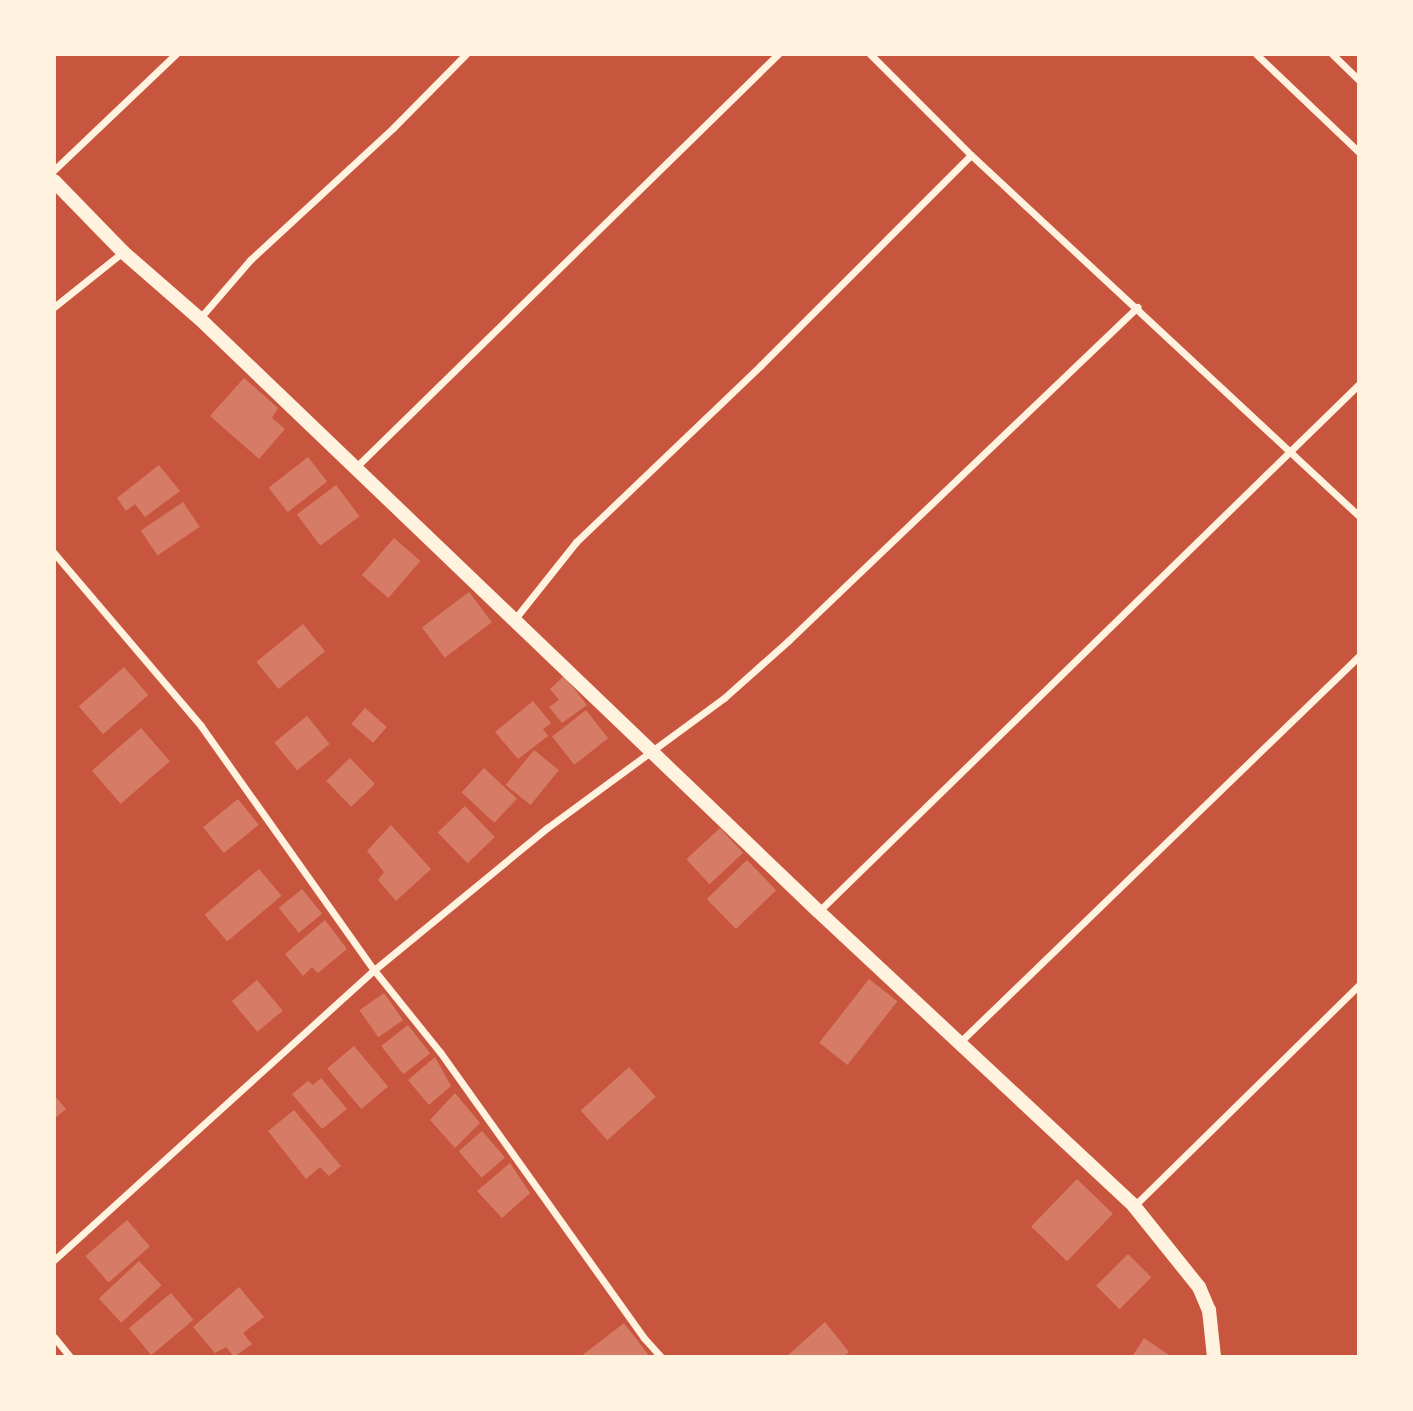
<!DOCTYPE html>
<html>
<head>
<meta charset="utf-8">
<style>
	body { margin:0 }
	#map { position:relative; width:1413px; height:1411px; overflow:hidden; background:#c8553d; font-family:"Archivo Narrow",sans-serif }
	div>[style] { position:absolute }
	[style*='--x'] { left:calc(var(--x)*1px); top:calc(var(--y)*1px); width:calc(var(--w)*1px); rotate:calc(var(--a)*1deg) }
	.building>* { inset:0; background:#d67c66; transform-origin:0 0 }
	.minor>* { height:7px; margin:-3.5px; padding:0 3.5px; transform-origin:3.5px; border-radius:3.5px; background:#fff3e0 }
	.secondary>* { height:14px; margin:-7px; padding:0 7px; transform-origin:7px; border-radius:7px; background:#fff3e0 }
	span { translate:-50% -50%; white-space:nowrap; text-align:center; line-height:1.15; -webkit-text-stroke:6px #fff3e0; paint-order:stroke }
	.frame { position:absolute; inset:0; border:56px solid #fff3e0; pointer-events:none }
</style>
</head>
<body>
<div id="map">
	<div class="building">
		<div style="clip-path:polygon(244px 378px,278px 408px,272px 418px,285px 429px,259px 459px,210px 416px)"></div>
		<div style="left:308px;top:457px;width:31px;height:50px;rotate:52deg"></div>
		<div style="clip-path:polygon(159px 465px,180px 491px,145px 517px,135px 504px,126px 511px,117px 498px)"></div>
		<div style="left:336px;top:485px;width:39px;height:49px;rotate:53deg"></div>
		<div style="left:183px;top:502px;width:30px;height:51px;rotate:56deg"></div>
		<div style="left:394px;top:538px;width:35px;height:49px;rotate:41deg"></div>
		<div style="left:469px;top:592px;width:38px;height:59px;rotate:53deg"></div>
		<div style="left:303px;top:624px;width:35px;height:60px;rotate:51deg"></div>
		<div style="left:124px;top:667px;width:37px;height:60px;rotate:49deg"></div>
		<div style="clip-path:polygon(564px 676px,587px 705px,562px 723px,549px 707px,559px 700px,550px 689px)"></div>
		<div style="clip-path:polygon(533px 701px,551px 723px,543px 729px,548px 736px,518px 759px,495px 732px)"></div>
		<div style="left:365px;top:708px;width:29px;height:21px;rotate:41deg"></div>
		<div style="left:586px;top:710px;width:36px;height:43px;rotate:52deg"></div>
		<div style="left:307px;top:716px;width:36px;height:42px;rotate:51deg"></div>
		<div style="left:141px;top:728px;width:44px;height:65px;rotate:49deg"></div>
		<div style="left:534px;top:750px;width:32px;height:45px;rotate:39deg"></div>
		<div style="left:350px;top:758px;width:36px;height:33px;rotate:46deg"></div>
		<div style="left:484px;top:768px;width:45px;height:33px;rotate:43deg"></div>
		<div style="left:238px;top:799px;width:33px;height:45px;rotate:51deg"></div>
		<div style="left:465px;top:806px;width:43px;height:38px;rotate:46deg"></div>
		<div style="clip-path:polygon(391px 825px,431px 869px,396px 901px,378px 880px,384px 872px,367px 851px)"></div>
		<div style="left:720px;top:828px;width:34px;height:46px;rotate:47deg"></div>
		<div style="left:747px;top:860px;width:42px;height:56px;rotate:46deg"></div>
		<div style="left:259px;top:869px;width:35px;height:71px;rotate:50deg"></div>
		<div style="left:302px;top:889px;width:32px;height:30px;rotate:51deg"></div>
		<div style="clip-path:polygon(325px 920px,347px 949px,318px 973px,312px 967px,303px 976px,285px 954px)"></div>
		<div style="left:869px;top:979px;width:36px;height:81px;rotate:38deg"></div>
		<div style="left:257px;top:980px;width:40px;height:33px;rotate:50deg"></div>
		<div style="left:384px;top:993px;width:33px;height:30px;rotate:55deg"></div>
		<div style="left:408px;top:1025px;width:36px;height:34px;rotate:52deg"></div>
		<div style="left:354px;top:1046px;width:53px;height:35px;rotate:50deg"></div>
		<div style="clip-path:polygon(435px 1057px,451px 1086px,429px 1105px,408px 1080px)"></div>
		<div style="left:629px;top:1067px;width:40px;height:65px;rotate:48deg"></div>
		<div style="clip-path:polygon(321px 1078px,347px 1109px,322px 1129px,292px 1094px,308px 1081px,313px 1085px)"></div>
		<div style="clip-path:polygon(455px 1093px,480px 1123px,455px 1148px,430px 1120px)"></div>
		<div style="clip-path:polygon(54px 1095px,66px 1109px,54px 1119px)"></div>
		<div style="clip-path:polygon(294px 1110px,341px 1166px,329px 1176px,320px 1167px,306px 1179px,268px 1131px)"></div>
		<div style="left:482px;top:1131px;width:35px;height:31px;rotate:49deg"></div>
		<div style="clip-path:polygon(510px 1163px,530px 1193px,502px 1218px,477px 1191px)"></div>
		<div style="left:1077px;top:1179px;width:50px;height:66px;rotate:44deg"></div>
		<div style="left:127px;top:1220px;width:35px;height:55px;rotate:49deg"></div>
		<div style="left:1128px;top:1254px;width:33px;height:45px;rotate:45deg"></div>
		<div style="left:139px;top:1261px;width:33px;height:55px;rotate:47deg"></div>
		<div style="clip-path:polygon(239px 1287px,264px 1317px,243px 1333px,252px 1344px,234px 1357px,226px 1347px,215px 1353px,193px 1327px)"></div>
		<div style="left:171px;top:1293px;width:35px;height:55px;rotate:50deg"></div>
		<div style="clip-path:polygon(825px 1322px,849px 1352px,843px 1357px,786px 1357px)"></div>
		<div style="clip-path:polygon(624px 1323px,650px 1357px,580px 1357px)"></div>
		<div style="clip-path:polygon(1144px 1338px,1172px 1357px,1132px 1357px)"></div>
	</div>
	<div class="minor">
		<div style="--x:870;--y:54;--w:143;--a:45"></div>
		<div style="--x:971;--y:155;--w:530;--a:42.94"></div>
		<div style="--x:1256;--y:54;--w:142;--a:43.6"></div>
		<div style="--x:1332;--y:54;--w:37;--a:44"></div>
		<div style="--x:54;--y:170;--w:168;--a:-43.6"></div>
		<div style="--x:54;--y:307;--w:88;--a:-38.6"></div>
		<div style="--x:200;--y:318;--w:77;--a:-49.2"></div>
		<div style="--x:250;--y:260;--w:195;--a:-42.7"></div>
		<div style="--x:393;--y:128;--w:104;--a:-45.4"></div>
		<div style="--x:355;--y:468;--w:592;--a:-44.38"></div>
		<div style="--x:54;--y:553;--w:227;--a:49.6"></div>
		<div style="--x:201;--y:726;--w:299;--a:54.7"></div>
		<div style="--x:374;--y:970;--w:105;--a:51.2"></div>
		<div style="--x:440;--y:1052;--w:351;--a:54.5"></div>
		<div style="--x:644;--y:1338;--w:25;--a:48"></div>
		<div style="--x:514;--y:620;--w:100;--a:-51.5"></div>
		<div style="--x:576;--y:542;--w:255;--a:-43.7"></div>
		<div style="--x:760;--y:366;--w:298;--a:-45"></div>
		<div style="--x:819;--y:911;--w:755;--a:-44.3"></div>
		<div style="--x:960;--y:1042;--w:555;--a:-44.05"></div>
		<div style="--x:1134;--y:1206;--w:315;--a:-44.5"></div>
		<div style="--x:54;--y:1260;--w:432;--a:-42.2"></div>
		<div style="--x:374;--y:970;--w:224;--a:-39.4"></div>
		<div style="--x:547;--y:828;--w:220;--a:-36.3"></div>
		<div style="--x:724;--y:698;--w:87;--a:-41.7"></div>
		<div style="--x:789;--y:640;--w:482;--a:-43.7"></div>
		<div style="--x:54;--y:1337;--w:26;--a:51"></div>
	</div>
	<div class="secondary">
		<div style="--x:54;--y:181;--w:99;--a:45.8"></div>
		<div style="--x:123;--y:252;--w:102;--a:41"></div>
		<div style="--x:200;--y:319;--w:856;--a:43.77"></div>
		<div style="--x:818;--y:911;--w:432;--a:43"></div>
		<div style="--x:1134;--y:1206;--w:104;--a:51.3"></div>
		<div style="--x:1199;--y:1287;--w:25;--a:67"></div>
		<div style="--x:1209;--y:1310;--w:47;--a:83.9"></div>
	</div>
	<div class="frame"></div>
</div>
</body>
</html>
